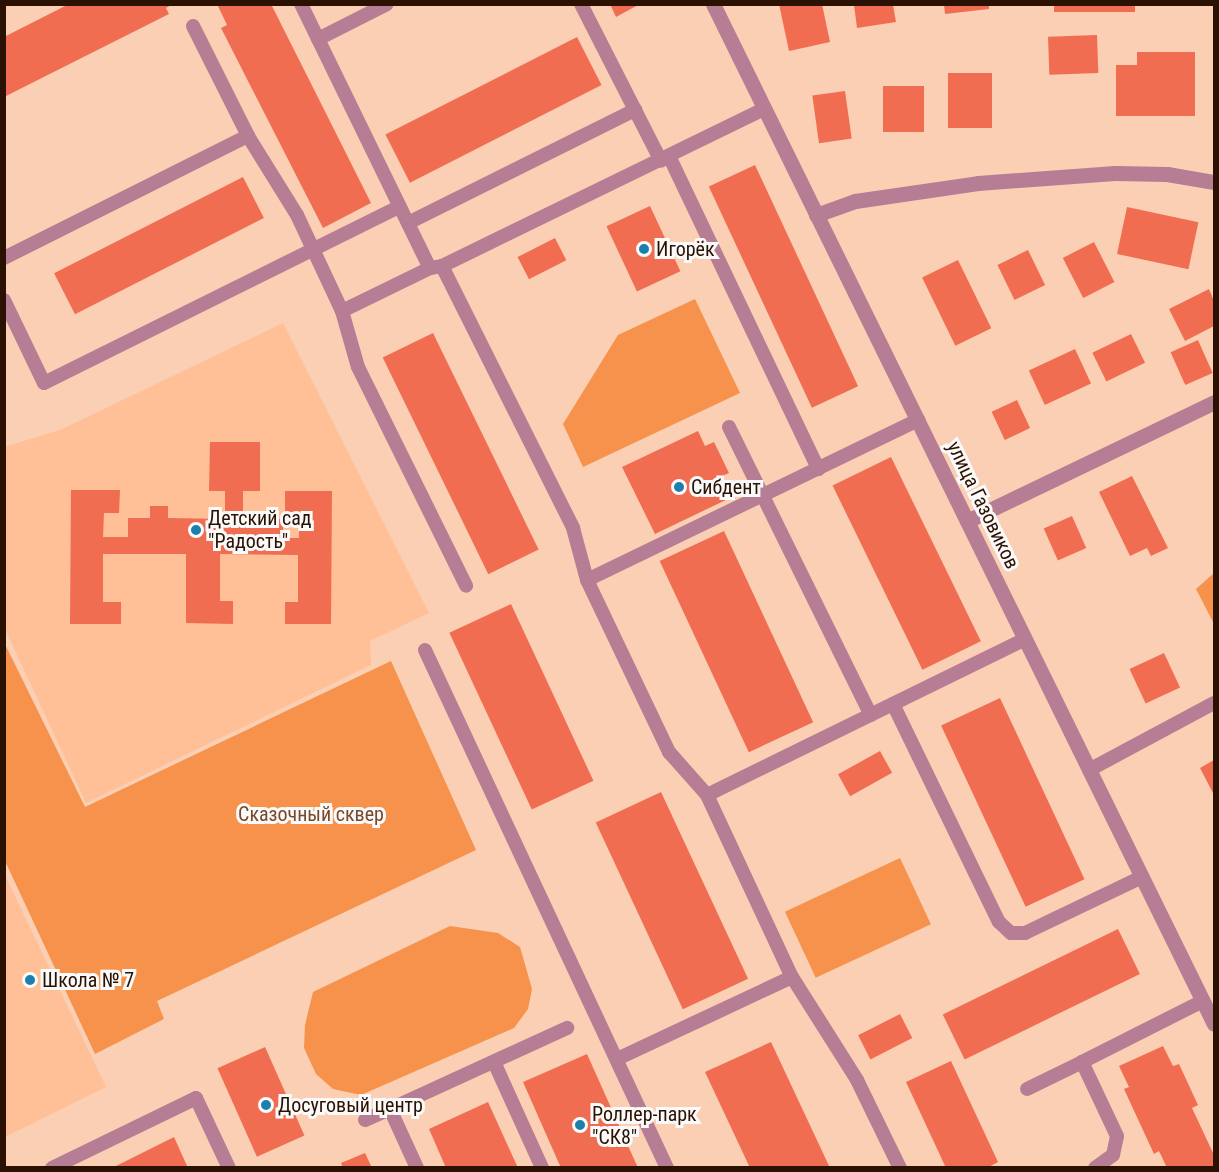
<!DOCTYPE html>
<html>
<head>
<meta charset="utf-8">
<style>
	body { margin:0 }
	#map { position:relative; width:1219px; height:1172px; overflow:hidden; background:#fbcfb4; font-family:"Roboto Condensed",sans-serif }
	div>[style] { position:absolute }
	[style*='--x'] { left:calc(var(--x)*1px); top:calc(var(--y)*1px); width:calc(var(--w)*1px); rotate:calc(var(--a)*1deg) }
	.built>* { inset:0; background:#ffbf97 }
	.green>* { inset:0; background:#f6924b; transform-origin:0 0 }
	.building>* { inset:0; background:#f16d51; transform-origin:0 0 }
	.service>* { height:14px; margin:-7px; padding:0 7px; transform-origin:7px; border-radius:7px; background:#b67d94 }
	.minor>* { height:15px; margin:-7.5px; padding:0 7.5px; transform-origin:7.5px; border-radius:7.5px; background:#b67d94 }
	.dots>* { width:16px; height:16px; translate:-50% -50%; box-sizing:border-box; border:3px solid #fafafa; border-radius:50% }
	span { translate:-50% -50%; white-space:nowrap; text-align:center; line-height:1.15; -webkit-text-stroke:6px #fafafa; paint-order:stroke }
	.poi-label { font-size:20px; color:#2b1101 }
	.left { translate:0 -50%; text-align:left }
	.street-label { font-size:20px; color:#2b1101 }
	.park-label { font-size:20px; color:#784828 }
	.frame { position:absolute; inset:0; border:6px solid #2b1101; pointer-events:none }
</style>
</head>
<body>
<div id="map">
	<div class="built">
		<div style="clip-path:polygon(283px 323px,429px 613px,370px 641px,371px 665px,86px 803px,5px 629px,4px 447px,60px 430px)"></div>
		<div style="clip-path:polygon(4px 873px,106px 1087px,5px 1137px,4px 1137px)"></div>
	</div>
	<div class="green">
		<div style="clip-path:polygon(695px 299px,740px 393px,583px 467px,563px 424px,618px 335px)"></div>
		<div style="clip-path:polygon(1214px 573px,1214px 624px,1196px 589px)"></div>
		<div style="clip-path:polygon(4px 642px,85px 807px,391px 661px,476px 850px,157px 1001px,164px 1019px,95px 1054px,5px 861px)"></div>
		<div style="left:900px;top:858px;width:73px;height:127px;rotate:65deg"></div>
		<div style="clip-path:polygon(450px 926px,498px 933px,520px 947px,532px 989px,528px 1009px,514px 1028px,361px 1095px,333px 1089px,316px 1074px,304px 1048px,305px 1025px,313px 992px)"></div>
	</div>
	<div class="building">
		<div style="clip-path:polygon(69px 4px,173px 4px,166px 8px,169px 14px,4px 97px,4px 37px)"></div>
		<div style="clip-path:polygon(217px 4px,271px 4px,371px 203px,323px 228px,221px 28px,227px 25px)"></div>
		<div style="clip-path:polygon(610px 4px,640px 4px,616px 17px)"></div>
		<div style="clip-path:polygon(779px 4px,822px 4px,830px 42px,789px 51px)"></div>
		<div style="clip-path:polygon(944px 4px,989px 4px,989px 9px,945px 14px)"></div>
		<div style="left:1054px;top:4px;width:81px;height:8px"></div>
		<div style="clip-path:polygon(854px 5px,893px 5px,896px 22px,857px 28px)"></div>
		<div style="left:1097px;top:35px;width:38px;height:49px;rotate:88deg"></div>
		<div style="left:577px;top:37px;width:54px;height:215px;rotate:63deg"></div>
		<div style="clip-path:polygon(1137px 52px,1195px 52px,1195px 116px,1116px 116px,1116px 65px,1137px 65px)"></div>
		<div style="left:948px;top:73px;width:44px;height:55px"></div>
		<div style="left:924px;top:86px;width:46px;height:41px;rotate:90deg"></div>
		<div style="left:845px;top:91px;width:48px;height:33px;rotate:82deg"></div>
		<div style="left:755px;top:165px;width:244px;height:51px;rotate:65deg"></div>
		<div style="left:243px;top:177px;width:46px;height:212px;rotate:63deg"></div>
		<div style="left:650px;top:206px;width:72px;height:48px;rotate:65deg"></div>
		<div style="left:1127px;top:207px;width:73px;height:48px;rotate:12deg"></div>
		<div style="left:555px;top:238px;width:25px;height:42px;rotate:63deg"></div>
		<div style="left:1094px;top:242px;width:45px;height:35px;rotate:63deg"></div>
		<div style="left:1028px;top:250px;width:39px;height:34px;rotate:64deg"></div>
		<div style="left:958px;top:260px;width:76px;height:40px;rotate:64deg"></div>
		<div style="clip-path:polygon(1209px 289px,1214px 301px,1214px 326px,1185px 341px,1169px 309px)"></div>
		<div style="left:433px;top:333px;width:241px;height:56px;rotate:64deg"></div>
		<div style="left:1131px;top:334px;width:32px;height:43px;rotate:64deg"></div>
		<div style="left:1198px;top:340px;width:36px;height:30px;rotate:66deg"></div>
		<div style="left:1075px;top:349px;width:38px;height:51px;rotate:65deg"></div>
		<div style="left:1017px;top:400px;width:31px;height:28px;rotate:65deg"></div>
		<div style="clip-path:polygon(698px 431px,705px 446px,714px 442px,729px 473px,720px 477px,730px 498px,655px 534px,622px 467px)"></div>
		<div style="clip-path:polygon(210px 442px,260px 442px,260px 491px,243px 491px,243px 519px,283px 519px,283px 538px,299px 538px,299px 512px,285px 512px,285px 491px,332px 491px,331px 624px,285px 624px,285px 602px,298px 602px,298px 555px,220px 554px,220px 601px,233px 601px,233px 624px,186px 623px,186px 554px,103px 554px,103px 602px,121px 602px,121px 624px,70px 624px,71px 490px,120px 490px,119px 513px,104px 513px,103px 537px,128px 537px,128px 518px,150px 518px,150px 506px,168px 506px,168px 518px,225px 519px,225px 491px,209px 491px)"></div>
		<div style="left:891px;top:457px;width:205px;height:65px;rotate:64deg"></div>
		<div style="clip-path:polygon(1132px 476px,1168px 548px,1151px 556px,1147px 548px,1130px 556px,1099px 492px)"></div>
		<div style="left:1072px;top:516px;width:35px;height:31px;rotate:66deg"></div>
		<div style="left:724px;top:531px;width:211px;height:71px;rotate:65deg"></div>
		<div style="left:511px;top:604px;width:195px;height:68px;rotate:65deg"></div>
		<div style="left:1164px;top:653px;width:38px;height:38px;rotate:65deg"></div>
		<div style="left:1000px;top:698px;width:200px;height:65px;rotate:65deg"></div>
		<div style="left:880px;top:751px;width:25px;height:48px;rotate:61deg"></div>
		<div style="clip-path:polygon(1214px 760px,1214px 795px,1200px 768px)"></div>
		<div style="left:661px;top:792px;width:206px;height:72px;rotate:65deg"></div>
		<div style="left:1118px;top:929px;width:50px;height:195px;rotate:64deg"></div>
		<div style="left:900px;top:1014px;width:27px;height:47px;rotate:63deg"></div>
		<div style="clip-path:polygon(771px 1042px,830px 1168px,750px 1168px,705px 1072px)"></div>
		<div style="clip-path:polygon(1163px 1046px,1173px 1066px,1179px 1064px,1198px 1105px,1192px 1108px,1214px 1155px,1214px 1168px,1167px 1168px,1159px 1151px,1154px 1154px,1124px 1089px,1129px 1087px,1119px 1066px)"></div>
		<div style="left:265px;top:1047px;width:97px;height:52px;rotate:66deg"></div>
		<div style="clip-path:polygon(587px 1054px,638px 1168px,561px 1168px,523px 1082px)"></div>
		<div style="clip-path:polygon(951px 1061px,998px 1162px,987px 1168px,946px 1168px,906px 1082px)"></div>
		<div style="clip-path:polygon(488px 1102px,518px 1168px,446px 1168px,429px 1129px)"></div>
		<div style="clip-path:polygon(174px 1137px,188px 1168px,112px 1168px)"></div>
		<div style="clip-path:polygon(365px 1153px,372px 1168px,343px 1168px,341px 1163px)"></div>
	</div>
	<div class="service">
		<div style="--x:301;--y:4;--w:294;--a:64"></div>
		<div style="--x:430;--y:268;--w:12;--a:-9"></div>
		<div style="--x:442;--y:266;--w:358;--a:-26"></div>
		<div style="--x:581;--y:4;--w:176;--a:63"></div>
		<div style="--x:193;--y:26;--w:123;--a:63.4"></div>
		<div style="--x:248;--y:136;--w:93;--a:58.2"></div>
		<div style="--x:297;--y:215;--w:106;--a:64.9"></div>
		<div style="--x:342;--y:311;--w:58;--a:74.1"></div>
		<div style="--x:358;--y:367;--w:244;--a:63.7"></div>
		<div style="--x:318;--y:39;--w:77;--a:-26.9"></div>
		<div style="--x:669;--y:156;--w:347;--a:64.5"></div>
		<div style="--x:408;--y:223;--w:254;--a:-26.5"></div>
		<div style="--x:4;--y:258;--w:273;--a:-26.6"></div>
		<div style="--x:442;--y:266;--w:293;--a:63.4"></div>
		<div style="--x:573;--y:528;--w:54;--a:74.9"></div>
		<div style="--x:587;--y:580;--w:191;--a:64.5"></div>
		<div style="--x:669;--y:752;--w:57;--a:48.5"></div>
		<div style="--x:707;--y:795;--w:201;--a:65"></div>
		<div style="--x:4;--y:300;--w:92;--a:64.3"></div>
		<div style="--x:44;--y:383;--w:396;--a:-26.4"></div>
		<div style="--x:342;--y:311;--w:98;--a:-26"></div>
		<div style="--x:729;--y:427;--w:321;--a:63.8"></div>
		<div style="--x:587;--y:580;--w:368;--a:-25.8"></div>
		<div style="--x:425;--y:650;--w:572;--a:64.96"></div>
		<div style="--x:893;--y:704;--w:242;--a:64.1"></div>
		<div style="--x:999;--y:922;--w:16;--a:43"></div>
		<div style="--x:1011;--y:933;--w:14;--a:0"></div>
		<div style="--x:1025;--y:933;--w:130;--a:-25.6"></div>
		<div style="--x:1089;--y:770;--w:142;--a:-28.2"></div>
		<div style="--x:707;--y:795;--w:354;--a:-26.1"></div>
		<div style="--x:617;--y:1059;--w:193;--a:-25.1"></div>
		<div style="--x:792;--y:977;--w:122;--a:57.7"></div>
		<div style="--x:857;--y:1080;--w:98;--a:64"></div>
		<div style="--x:494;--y:1062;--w:116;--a:65.6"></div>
		<div style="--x:1027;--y:1089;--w:61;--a:-26.1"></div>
		<div style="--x:365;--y:1120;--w:27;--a:-24"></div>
		<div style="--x:52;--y:1168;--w:160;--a:-25.9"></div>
		<div style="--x:196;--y:1098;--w:77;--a:64.8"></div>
		<div style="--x:417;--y:1168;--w:65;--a:-114.6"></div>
		<div style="--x:390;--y:1109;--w:195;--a:-24.6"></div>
		<div style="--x:1095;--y:1168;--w:22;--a:-36"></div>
		<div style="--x:1113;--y:1155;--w:19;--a:-78"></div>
		<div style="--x:1117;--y:1136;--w:82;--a:-115.3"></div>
		<div style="--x:1082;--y:1062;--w:136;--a:-26.8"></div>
	</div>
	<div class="minor">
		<div style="--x:713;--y:4;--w:1136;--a:63.84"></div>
		<div style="--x:816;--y:215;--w:41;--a:-19.7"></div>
		<div style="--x:855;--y:201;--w:124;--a:-8.3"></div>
		<div style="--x:978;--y:183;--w:137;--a:-4.2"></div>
		<div style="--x:1115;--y:173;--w:52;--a:1.1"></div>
		<div style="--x:1167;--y:174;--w:48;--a:9.7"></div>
		<div style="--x:967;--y:521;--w:274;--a:-25.7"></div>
	</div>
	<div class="dots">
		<div style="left:644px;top:249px;background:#1d7fab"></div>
		<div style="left:679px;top:487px;background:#1d7fab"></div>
		<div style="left:196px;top:530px;background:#1d7fab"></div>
		<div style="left:30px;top:980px;background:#1d7fab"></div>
		<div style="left:266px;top:1105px;background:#1d7fab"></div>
		<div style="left:580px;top:1125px;background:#1d7fab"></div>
	</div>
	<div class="poi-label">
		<span class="left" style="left:656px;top:249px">Игорёк</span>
		<span class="left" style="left:691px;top:487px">Сибдент</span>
		<span class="left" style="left:208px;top:530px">Детский сад<br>"Радость"</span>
		<span class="left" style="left:42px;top:980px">Школа № 7</span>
		<span class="left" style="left:278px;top:1105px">Досуговый центр</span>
		<span class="left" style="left:592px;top:1126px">Роллер-парк<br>"СК8"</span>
	</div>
	<div class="street-label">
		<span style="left:983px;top:505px;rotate:64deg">улица Газовиков</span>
	</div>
	<div class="park-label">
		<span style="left:311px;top:814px">Сказочный сквер</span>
	</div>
	<div class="frame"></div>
</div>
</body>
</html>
